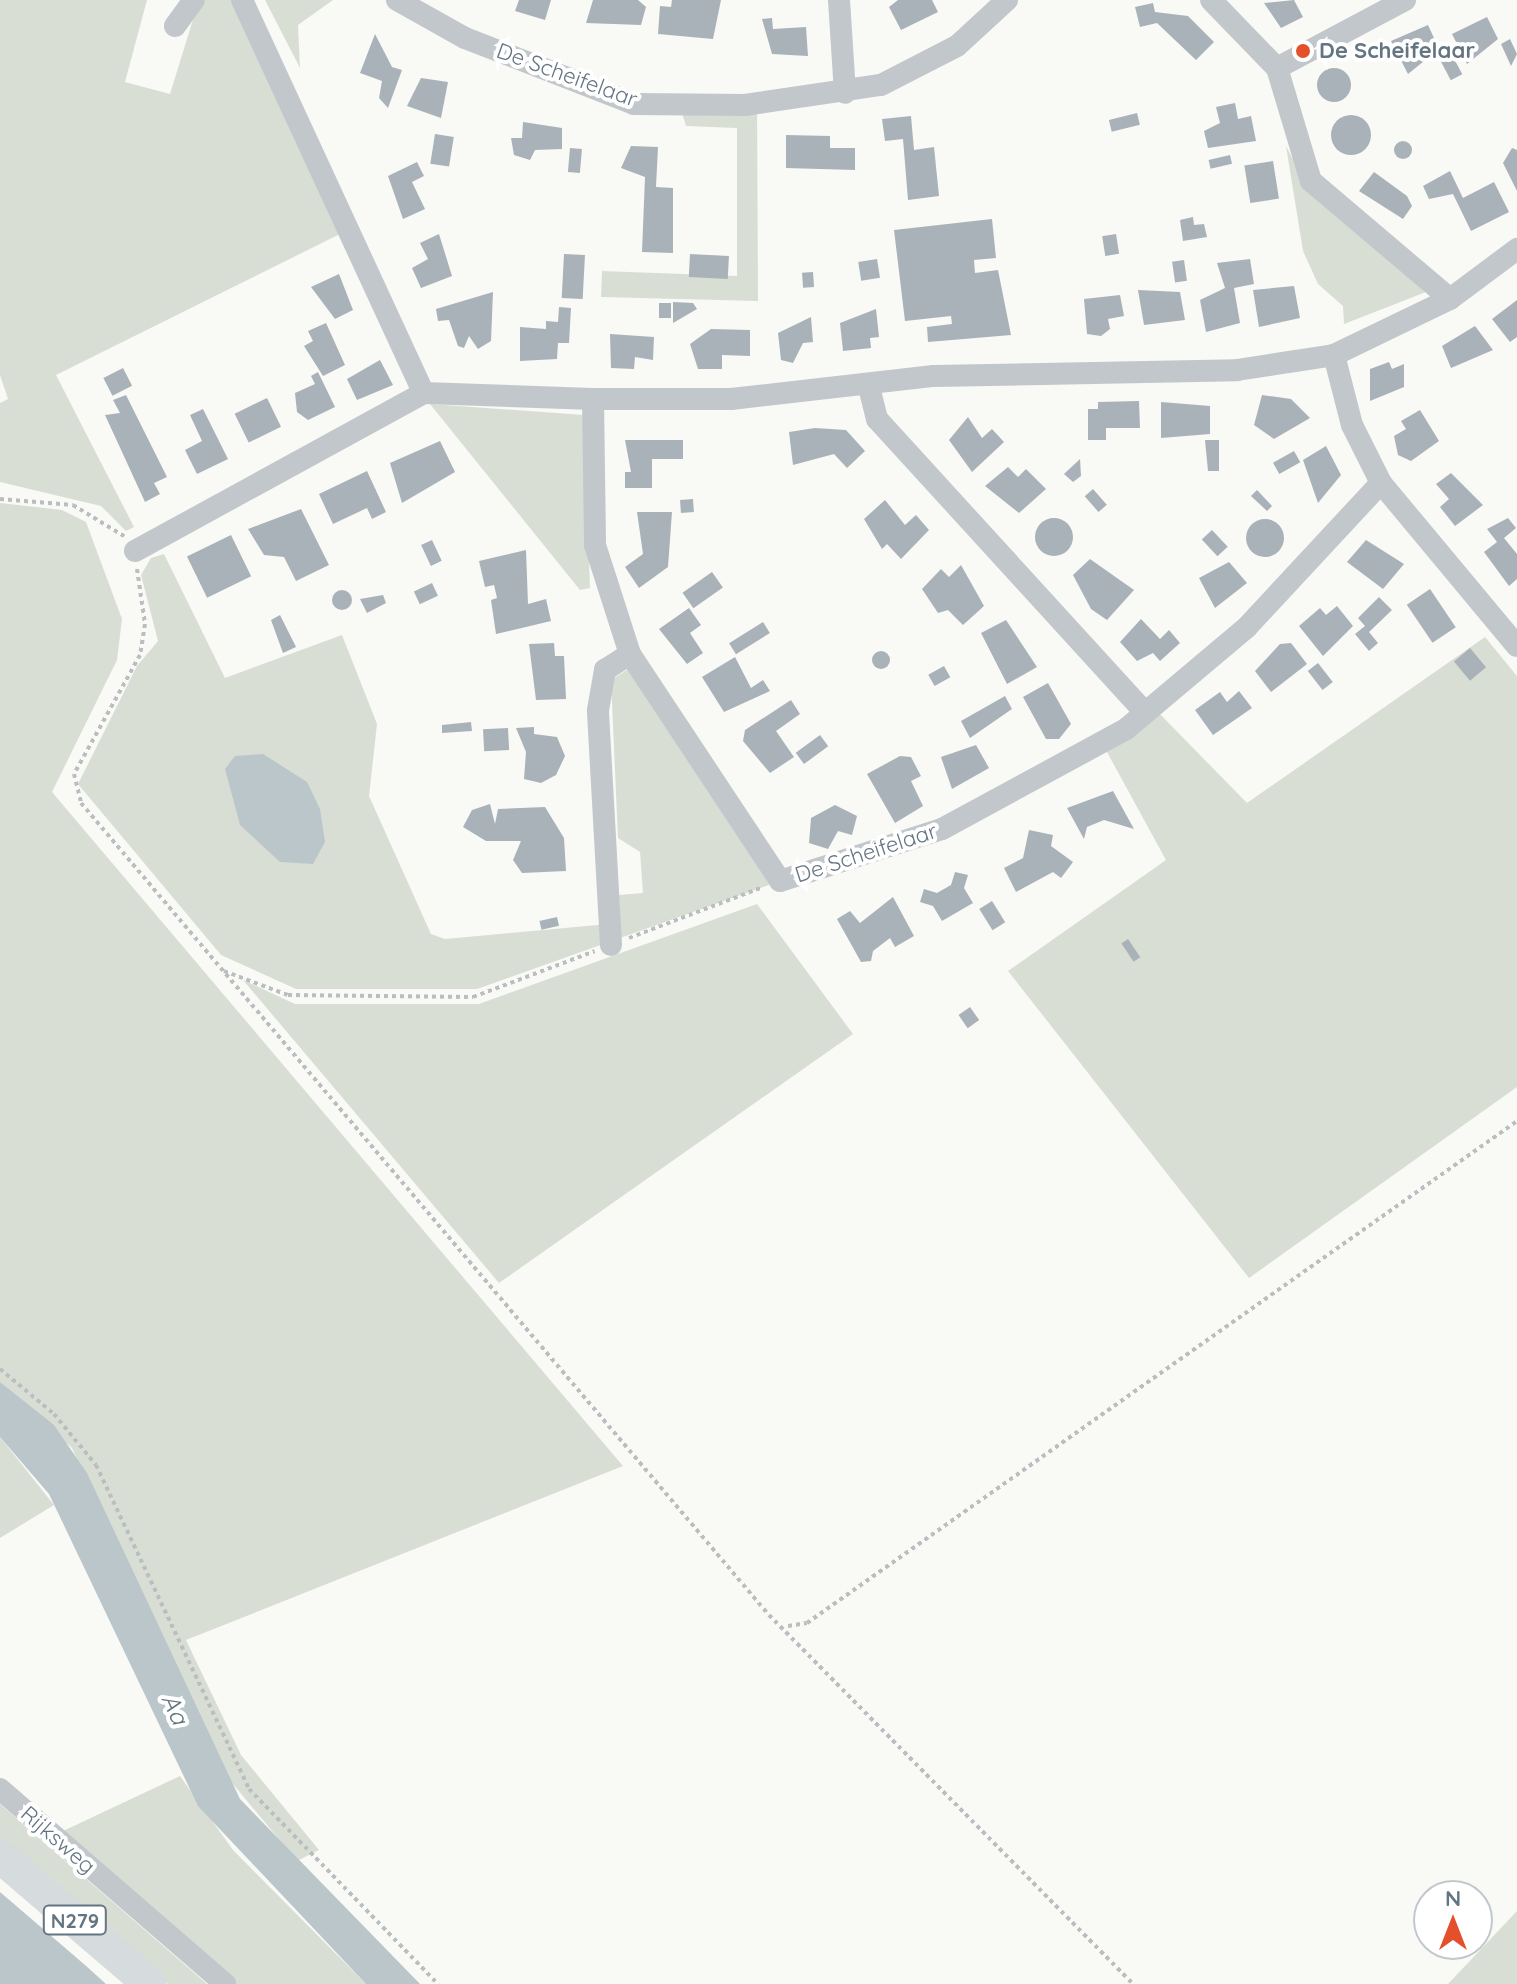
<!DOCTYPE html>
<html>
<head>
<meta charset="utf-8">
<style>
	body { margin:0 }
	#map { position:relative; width:1517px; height:1984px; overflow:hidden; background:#f9f9f6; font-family:Quicksand,sans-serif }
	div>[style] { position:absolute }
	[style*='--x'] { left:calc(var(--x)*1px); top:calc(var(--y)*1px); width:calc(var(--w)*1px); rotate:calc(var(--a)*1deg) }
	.green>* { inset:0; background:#d9ded5 }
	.water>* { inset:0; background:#bac6ca }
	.building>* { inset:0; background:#a9b2b8; transform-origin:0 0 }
	.round { border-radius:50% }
	.path>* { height:4px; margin-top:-2px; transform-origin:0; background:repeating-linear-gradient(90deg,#babec1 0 4px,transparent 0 8px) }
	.minor>* { height:22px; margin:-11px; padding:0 11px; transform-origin:11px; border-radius:11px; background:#c2c7cb }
	.primary>* { height:34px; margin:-17px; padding:0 17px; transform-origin:17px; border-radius:17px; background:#d6dbde }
	.dots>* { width:22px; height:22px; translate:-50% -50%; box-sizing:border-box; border:4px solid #fff; border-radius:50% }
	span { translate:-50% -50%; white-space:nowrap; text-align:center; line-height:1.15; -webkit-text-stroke:8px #fff; paint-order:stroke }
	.shield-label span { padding:2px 6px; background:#fff; border:2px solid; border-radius:6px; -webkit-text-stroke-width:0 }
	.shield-label { font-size:20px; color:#647582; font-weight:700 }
	.poi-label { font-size:22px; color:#647582; font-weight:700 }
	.left { translate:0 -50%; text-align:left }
	.street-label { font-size:22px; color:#647582 }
	.water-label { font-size:24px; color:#5e757c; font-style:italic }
	.north { position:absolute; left:1413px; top:1880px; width:80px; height:80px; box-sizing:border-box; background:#fff; border:2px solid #c1c8cd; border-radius:50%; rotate:0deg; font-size:22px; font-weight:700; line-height:32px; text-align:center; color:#647582 }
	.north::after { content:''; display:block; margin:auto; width:28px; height:36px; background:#e4502b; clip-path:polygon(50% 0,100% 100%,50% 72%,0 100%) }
</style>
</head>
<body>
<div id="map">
	<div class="green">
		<div style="clip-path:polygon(0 0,147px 0,125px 82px,170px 94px,199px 0,236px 0,348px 230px,56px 375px,134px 527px,126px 531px,101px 506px,0 482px,0 403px,8px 399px,0 375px)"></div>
		<div style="clip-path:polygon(265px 0,333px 0,298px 25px,300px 68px)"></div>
		<div style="clip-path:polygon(757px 104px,758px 301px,601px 297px,602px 271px,737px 276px,737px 128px,686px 126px,681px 110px)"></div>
		<div style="clip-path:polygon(1286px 146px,1300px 173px,1426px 292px,1344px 324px,1343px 306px,1318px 284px,1303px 251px)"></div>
		<div style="clip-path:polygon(430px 404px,584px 415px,590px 588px,580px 590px)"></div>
		<div style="clip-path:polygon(0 503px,62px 510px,86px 522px,122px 619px,117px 660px,52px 792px,623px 1466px,186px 1640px,241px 1755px,319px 1850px,297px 1861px,223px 1772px,72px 1448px,0 1382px)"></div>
		<div style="clip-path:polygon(164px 554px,225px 678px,342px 635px,377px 724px,369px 796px,431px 934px,445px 939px,608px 924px,609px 942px,477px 989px,296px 989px,221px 955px,78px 784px,137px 666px,158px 641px,141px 575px,151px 558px)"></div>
		<div style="clip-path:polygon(1485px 637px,1517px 676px,1517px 1087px,1249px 1278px,1008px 971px,1166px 860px,1102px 743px,1152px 706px,1247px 803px)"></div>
		<div style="clip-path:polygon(638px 663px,780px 881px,620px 938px,619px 895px,643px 893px,640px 852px,618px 838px,611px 680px)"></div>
		<div style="clip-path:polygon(757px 904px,853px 1034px,499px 1283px,243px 980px,295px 1004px,479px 1004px)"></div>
		<div style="clip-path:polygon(0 1437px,54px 1505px,0 1538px)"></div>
		<div style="clip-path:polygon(180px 1776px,233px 1850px,366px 1984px,237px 1984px,61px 1832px)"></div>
		<div style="clip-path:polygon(0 1804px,207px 1984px,168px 1984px,0 1840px)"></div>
		<div style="clip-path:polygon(1517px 1911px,1517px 1984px,1448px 1984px)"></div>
	</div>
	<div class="water">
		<div style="clip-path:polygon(263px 754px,307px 782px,320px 809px,325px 842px,313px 864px,280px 862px,240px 825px,225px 769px,235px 756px)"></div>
		<div style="clip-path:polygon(0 1382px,54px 1425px,87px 1473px,240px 1799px,420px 1984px,366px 1984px,198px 1806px,49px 1494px,0 1437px)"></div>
		<div style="clip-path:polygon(0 1892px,85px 1965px,106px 1984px,0 1984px)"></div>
	</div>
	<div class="building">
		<div style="clip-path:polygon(519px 0,551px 0,545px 20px,515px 11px)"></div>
		<div style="clip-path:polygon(593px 0,638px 0,646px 7px,641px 25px,586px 23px)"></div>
		<div style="clip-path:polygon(672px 0,721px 0,713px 39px,658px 34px,660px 6px,671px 7px)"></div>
		<div style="clip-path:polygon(898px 0,932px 0,938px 12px,901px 30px,889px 7px)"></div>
		<div style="clip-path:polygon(1294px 0,1303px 17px,1281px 28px,1264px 3px)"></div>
		<div style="clip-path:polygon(1153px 3px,1155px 12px,1188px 16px,1214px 42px,1196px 60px,1157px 23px,1140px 27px,1135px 7px)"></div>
		<div style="clip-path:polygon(1487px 17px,1498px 39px,1467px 64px,1452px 34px)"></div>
		<div style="clip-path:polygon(772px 18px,773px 29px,806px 27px,808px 56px,772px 54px,762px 19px)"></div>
		<div style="clip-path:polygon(1428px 25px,1439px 49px,1408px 74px,1391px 41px)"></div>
		<div style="clip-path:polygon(375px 34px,392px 67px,402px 70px,388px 108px,379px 98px,382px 81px,360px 73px)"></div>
		<div style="clip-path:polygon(1510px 39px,1517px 54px,1511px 66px,1501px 44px)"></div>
		<div style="left:1451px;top:53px;width:24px;height:13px;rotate:62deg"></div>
		<div class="round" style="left:1317px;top:68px;width:34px;height:34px"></div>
		<div style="clip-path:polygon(421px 78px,448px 82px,441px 118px,407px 106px)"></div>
		<div style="clip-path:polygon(1235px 103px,1238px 119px,1251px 116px,1256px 141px,1208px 148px,1204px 131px,1220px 123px,1216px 107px)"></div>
		<div style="left:1137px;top:113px;width:12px;height:29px;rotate:76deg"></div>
		<div class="round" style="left:1331px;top:115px;width:40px;height:40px"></div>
		<div style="clip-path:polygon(911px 116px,914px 150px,934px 147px,939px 196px,908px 200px,903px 139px,885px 141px,882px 119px)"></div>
		<div style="clip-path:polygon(523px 122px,562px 128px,562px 149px,535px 150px,530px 160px,514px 155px,511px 138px,522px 138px)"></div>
		<div style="left:435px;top:134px;width:19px;height:30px;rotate:9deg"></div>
		<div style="clip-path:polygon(786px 135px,830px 136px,830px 148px,855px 148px,855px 170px,786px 168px)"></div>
		<div class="round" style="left:1394px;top:141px;width:18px;height:18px"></div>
		<div style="clip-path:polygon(631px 146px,658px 147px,656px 187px,673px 188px,673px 253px,642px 252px,645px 177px,621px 168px)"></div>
		<div style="left:570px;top:148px;width:12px;height:24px;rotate:5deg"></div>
		<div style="clip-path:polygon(1512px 148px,1517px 150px,1517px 191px,1503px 163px)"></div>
		<div style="left:1230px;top:155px;width:9px;height:22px;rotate:77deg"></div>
		<div style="left:1273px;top:161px;width:38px;height:29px;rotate:81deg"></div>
		<div style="clip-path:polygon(417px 162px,424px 176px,412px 182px,425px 209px,403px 219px,388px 176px)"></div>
		<div style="clip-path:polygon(1450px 171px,1463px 198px,1494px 182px,1509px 212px,1471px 231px,1453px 194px,1429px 199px,1423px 186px)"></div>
		<div style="clip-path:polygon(1374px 172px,1407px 196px,1412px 206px,1403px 219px,1359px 191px)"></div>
		<div style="clip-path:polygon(1193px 217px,1194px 225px,1204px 224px,1207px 237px,1183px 241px,1180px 220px)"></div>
		<div style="clip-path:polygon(992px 219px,996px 258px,974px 260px,975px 273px,998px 270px,1011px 335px,928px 342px,927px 327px,952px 324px,951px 316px,905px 321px,894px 230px)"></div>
		<div style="clip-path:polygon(439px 234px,452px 276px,421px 288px,412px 268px,428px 259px,420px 243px)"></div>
		<div style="left:1116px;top:234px;width:20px;height:14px;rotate:81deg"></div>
		<div style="left:564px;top:254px;width:21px;height:44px;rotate:3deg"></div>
		<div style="left:690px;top:254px;width:39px;height:23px;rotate:3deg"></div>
		<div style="left:877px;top:259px;width:19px;height:19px;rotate:81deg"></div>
		<div style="clip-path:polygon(1250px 259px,1254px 284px,1234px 288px,1240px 323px,1206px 332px,1200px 300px,1225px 288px,1217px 263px)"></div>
		<div style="left:1184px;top:260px;width:21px;height:12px;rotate:82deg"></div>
		<div style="left:813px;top:272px;width:15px;height:11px;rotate:86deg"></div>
		<div style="clip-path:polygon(339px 274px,353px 310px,335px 319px,311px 287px)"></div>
		<div style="clip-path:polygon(1294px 286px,1300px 318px,1259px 327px,1253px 290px)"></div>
		<div style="clip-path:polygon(1138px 290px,1180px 292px,1185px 320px,1144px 325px)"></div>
		<div style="clip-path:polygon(493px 292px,491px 341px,478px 349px,469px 336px,464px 348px,458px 346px,449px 320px,438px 321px,436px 309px)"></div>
		<div style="clip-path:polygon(1120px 295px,1124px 316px,1108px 319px,1110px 329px,1101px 336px,1087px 334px,1084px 299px)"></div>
		<div style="clip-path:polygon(1517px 300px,1517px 337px,1510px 342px,1492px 319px)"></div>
		<div style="clip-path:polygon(673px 302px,693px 303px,697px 309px,673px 323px)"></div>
		<div style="left:659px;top:303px;width:12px;height:15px"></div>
		<div style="clip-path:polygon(559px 307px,571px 308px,569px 343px,558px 343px,557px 359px,520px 361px,520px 327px,546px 329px,546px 321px,558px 322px)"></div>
		<div style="clip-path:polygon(876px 309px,879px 337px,870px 338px,871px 348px,843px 351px,840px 323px)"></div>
		<div style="clip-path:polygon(811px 317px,813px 342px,803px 343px,793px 363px,781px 360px,778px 333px)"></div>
		<div style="clip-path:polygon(326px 323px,345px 365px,323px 376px,304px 346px,313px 341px,308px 331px)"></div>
		<div style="clip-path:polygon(1475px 326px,1493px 350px,1451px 368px,1442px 346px)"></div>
		<div style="clip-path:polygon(711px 329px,750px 330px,750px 356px,722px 355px,722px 369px,698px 369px,690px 344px)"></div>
		<div style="clip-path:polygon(610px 334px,654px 337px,653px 360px,635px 357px,634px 369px,611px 368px)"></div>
		<div style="clip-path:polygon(380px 360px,393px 385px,357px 400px,347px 379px)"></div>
		<div style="clip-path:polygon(1389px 362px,1392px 369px,1404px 364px,1404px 387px,1370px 401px,1370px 369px)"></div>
		<div style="left:123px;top:368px;width:20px;height:22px;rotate:63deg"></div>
		<div style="clip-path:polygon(318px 372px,335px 407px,308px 420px,297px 412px,295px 393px,315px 384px,311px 376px)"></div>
		<div style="clip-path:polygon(126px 395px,167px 477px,154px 483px,160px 494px,145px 502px,105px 415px,120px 413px,113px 400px)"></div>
		<div style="clip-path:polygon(1262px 395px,1291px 399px,1310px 418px,1274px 439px,1254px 425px)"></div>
		<div style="left:267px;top:398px;width:32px;height:36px;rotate:64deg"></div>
		<div style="clip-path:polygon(1139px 401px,1140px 428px,1106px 428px,1106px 440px,1088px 440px,1088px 409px,1098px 409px,1098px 402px)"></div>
		<div style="clip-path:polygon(1161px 402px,1210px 406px,1210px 434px,1161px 438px)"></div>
		<div style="clip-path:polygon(203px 409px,228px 459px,197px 474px,185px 450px,202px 441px,190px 415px)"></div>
		<div style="clip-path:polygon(1420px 410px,1439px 441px,1411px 461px,1398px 455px,1394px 436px,1406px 429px,1401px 421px)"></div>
		<div style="clip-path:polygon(968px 417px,982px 438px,992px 429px,1004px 442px,972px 472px,949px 440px)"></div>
		<div style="clip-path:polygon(815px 428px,846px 430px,865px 451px,847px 468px,834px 454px,793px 465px,789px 432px)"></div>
		<div style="clip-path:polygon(625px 440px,683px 440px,683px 459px,652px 459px,652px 488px,625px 488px,625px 472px,631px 472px)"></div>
		<div style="clip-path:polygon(1205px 440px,1219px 440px,1219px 471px,1208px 471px)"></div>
		<div style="clip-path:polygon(440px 441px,455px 472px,402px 503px,390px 463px)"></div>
		<div style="clip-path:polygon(1326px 446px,1341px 475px,1318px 503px,1303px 460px)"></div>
		<div style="left:1294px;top:451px;width:13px;height:24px;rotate:61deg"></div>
		<div style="clip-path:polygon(1080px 459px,1081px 476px,1073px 482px,1064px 474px)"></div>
		<div style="clip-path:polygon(1008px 467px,1018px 477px,1026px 469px,1046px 489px,1019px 513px,985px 486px)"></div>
		<div style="clip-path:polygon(367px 471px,386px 512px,372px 519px,367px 508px,333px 524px,319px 494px)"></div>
		<div style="clip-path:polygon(1451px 473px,1483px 505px,1455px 526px,1440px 507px,1449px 499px,1436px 484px)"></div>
		<div style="left:1093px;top:489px;width:21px;height:11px;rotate:49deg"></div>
		<div style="clip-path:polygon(1257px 490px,1272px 506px,1267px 511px,1251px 496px)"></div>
		<div style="left:693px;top:499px;width:13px;height:13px;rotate:86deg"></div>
		<div style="clip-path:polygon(885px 500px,905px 525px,916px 515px,929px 530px,901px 559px,887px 544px,882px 549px,864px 519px)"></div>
		<div style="clip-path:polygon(301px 509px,329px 565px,296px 581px,284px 557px,264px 555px,248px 529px)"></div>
		<div style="clip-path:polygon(637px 512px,672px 512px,668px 567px,639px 588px,625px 567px,643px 554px)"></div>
		<div style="clip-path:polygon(1508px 518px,1516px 528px,1504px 538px,1517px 554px,1517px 579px,1509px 586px,1484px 552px,1497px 542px,1487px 529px)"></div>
		<div class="round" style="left:1035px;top:518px;width:38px;height:38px"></div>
		<div class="round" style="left:1246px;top:519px;width:38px;height:38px"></div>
		<div style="left:1212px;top:530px;width:23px;height:14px;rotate:47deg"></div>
		<div style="left:231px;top:535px;width:46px;height:49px;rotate:64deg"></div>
		<div style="left:432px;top:540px;width:23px;height:12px;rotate:65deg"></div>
		<div style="clip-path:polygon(1366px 540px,1404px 564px,1383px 589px,1347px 562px)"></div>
		<div style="clip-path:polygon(526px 550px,528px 604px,546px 599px,551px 621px,496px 634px,491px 600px,497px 598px,494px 585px,485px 587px,479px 561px)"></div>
		<div style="clip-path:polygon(1090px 559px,1134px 590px,1107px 620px,1091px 609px,1073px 575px)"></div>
		<div style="clip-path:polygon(1229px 562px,1247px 583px,1215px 608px,1199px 578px)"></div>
		<div style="clip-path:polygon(961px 565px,984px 606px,963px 625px,948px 610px,938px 613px,922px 589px,941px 569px,949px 577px)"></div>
		<div style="left:712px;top:572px;width:19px;height:36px;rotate:55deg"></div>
		<div style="left:432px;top:583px;width:14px;height:20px;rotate:65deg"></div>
		<div style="left:1430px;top:589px;width:46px;height:28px;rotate:56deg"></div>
		<div class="round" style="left:332px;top:590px;width:20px;height:20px"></div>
		<div style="clip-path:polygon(383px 595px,386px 603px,367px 613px,360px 599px)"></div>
		<div style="clip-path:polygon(1379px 597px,1392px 610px,1369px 632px,1378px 643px,1369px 651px,1355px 634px,1365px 626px,1358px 618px)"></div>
		<div style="clip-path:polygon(1337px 606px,1353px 626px,1323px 656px,1299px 626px,1320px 608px,1326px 615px)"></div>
		<div style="clip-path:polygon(689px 608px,701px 625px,690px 633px,703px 653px,687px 664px,659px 629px)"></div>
		<div style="clip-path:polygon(280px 615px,296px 647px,283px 653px,271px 620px)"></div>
		<div style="clip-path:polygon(1141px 619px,1160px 639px,1169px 630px,1180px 643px,1160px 661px,1153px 653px,1137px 661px,1120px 642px)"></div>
		<div style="clip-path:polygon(1006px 620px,1037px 667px,1007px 684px,981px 633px)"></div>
		<div style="left:763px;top:622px;width:13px;height:40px;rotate:58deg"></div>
		<div style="clip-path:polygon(554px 643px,555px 656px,564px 656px,566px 699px,536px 700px,529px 644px)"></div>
		<div style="clip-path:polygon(1291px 643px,1307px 664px,1271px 692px,1255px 671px,1280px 644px)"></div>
		<div style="left:1470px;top:648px;width:25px;height:21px;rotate:50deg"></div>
		<div class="round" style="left:872px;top:651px;width:18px;height:18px"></div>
		<div style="clip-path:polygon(735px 657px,751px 688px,763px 680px,770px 691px,724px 712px,702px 677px)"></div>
		<div style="left:1318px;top:663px;width:24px;height:13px;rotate:52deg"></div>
		<div style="left:944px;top:666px;width:13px;height:18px;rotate:61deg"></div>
		<div style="clip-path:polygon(1048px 683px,1071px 724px,1059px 739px,1046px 739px,1023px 697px)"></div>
		<div style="clip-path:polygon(1239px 691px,1252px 708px,1213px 735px,1195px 710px,1220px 692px,1227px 702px)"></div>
		<div style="clip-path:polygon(1005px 696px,1012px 709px,970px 738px,961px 721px)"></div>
		<div style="clip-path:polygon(791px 700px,800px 714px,776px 731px,794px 757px,770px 773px,743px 741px,745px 730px)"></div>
		<div style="clip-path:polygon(471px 722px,472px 731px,442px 733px,442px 725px)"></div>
		<div style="clip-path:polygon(534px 727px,534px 734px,557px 737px,565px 756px,556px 775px,541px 783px,524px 779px,526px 752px,516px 728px)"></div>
		<div style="left:508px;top:728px;width:22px;height:25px;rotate:87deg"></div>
		<div style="left:820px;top:735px;width:14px;height:30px;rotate:54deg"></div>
		<div style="clip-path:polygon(976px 745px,989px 768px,952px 789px,941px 757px)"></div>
		<div style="clip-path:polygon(900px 756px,911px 757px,921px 776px,911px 781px,923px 806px,895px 823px,867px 774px)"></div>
		<div style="clip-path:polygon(1113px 791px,1134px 829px,1104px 820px,1087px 827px,1084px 839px,1067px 808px)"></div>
		<div style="clip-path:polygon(490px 804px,495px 824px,498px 809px,545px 807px,564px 838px,566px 871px,522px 873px,513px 860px,521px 841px,486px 841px,463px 827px,472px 810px)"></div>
		<div style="clip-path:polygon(835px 805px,857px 816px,852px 835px,838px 831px,828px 849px,809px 843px,811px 818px)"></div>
		<div style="clip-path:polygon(1029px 830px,1053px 835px,1051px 846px,1073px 862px,1061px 878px,1053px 872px,1016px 892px,1004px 868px,1023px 858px)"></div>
		<div style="clip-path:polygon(955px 872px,968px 875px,964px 888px,973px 903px,942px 921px,933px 906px,920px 902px,924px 889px,937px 893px,951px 885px)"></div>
		<div style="clip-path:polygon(893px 897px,914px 936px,895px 947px,890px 938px,873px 951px,871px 961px,861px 962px,837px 919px,850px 911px,860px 923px)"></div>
		<div style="left:992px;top:901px;width:25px;height:15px;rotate:58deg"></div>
		<div style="left:557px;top:917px;width:9px;height:18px;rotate:77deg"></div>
		<div style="left:1128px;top:939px;width:22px;height:8px;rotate:56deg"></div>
		<div style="left:970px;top:1007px;width:16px;height:14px;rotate:55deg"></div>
	</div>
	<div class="path">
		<div style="--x:0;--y:499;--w:73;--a:4.7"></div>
		<div style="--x:73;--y:505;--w:60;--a:31.3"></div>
		<div style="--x:137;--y:569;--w:56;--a:81.7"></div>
		<div style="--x:145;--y:624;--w:31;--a:99"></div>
		<div style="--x:140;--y:655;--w:136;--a:119"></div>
		<div style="--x:74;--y:774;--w:30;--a:76"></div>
		<div style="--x:81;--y:803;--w:1064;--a:49.73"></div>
		<div style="--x:769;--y:1615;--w:518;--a:45.39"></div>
		<div style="--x:629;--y:938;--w:143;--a:-20.8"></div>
		<div style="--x:224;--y:971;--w:68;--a:20.6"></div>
		<div style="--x:288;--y:995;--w:185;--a:0.6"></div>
		<div style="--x:473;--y:997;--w:130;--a:-20.7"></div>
		<div style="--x:0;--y:1369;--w:70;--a:39.8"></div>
		<div style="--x:54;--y:1414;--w:66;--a:50.5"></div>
		<div style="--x:96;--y:1465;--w:358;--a:64.7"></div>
		<div style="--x:249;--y:1789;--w:272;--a:45.9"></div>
		<div style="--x:788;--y:1626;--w:19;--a:-9"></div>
		<div style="--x:807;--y:1623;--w:870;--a:-35.26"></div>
	</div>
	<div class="minor">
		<div style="--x:242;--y:0;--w:433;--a:65.2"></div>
		<div style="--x:397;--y:0;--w:78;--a:29.2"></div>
		<div style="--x:465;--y:38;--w:181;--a:21.3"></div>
		<div style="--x:634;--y:104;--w:111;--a:0.5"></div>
		<div style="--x:745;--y:105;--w:137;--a:-8.4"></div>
		<div style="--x:881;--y:85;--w:85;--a:-27.2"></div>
		<div style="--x:957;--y:46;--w:68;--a:-42.6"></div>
		<div style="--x:839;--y:0;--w:93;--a:86.3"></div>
		<div style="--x:1211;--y:0;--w:95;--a:45.9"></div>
		<div style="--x:1277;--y:68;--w:118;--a:73.3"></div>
		<div style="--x:1311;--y:181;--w:182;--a:40.3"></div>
		<div style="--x:175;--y:26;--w:32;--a:-54"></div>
		<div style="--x:1277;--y:68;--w:145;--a:-28"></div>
		<div style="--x:1334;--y:355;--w:72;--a:75.6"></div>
		<div style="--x:1352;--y:425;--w:65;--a:63.4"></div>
		<div style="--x:1381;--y:483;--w:212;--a:50.2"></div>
		<div style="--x:869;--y:387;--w:33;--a:76"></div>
		<div style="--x:877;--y:419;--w:398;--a:47.6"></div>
		<div style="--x:593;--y:399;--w:138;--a:0"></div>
		<div style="--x:731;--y:399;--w:204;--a:-6.5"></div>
		<div style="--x:934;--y:376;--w:303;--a:-1.1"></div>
		<div style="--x:1237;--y:370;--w:98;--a:-8.8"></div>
		<div style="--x:1334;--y:355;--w:129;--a:-25.8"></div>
		<div style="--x:1450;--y:299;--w:84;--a:-36.7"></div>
		<div style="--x:135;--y:551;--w:329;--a:-28.7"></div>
		<div style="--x:424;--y:393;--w:169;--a:2"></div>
		<div style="--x:593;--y:399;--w:146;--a:89.2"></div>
		<div style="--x:595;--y:545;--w:114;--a:72.2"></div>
		<div style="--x:630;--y:654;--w:272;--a:56.5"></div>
		<div style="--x:780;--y:881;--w:170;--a:-17.8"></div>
		<div style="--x:942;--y:829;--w:209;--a:-28.5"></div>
		<div style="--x:1126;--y:729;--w:158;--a:-40.1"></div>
		<div style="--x:1247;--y:627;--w:197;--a:-47.1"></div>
		<div style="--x:611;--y:945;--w:235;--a:-93.2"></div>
		<div style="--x:598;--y:710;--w:41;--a:-80.1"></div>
		<div style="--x:605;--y:670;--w:30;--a:-33"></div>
		<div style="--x:0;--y:1789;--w:298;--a:40.9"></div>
	</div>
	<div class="primary">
		<div style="--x:0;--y:1856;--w:197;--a:40.5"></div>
	</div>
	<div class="dots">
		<div style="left:1303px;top:51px;background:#e4502b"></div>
	</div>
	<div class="shield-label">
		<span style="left:75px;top:1920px">N279</span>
	</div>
	<div class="poi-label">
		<span class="left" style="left:1319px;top:51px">De Scheifelaar</span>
	</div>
	<div class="street-label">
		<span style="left:567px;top:75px;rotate:20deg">De Scheifelaar</span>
		<span style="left:866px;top:853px;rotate:-18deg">De Scheifelaar</span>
		<span style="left:58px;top:1840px;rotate:41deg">Rijksweg</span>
	</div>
	<div class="water-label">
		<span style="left:175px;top:1709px;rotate:65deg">Aa</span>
	</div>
	<div class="north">N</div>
</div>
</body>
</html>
